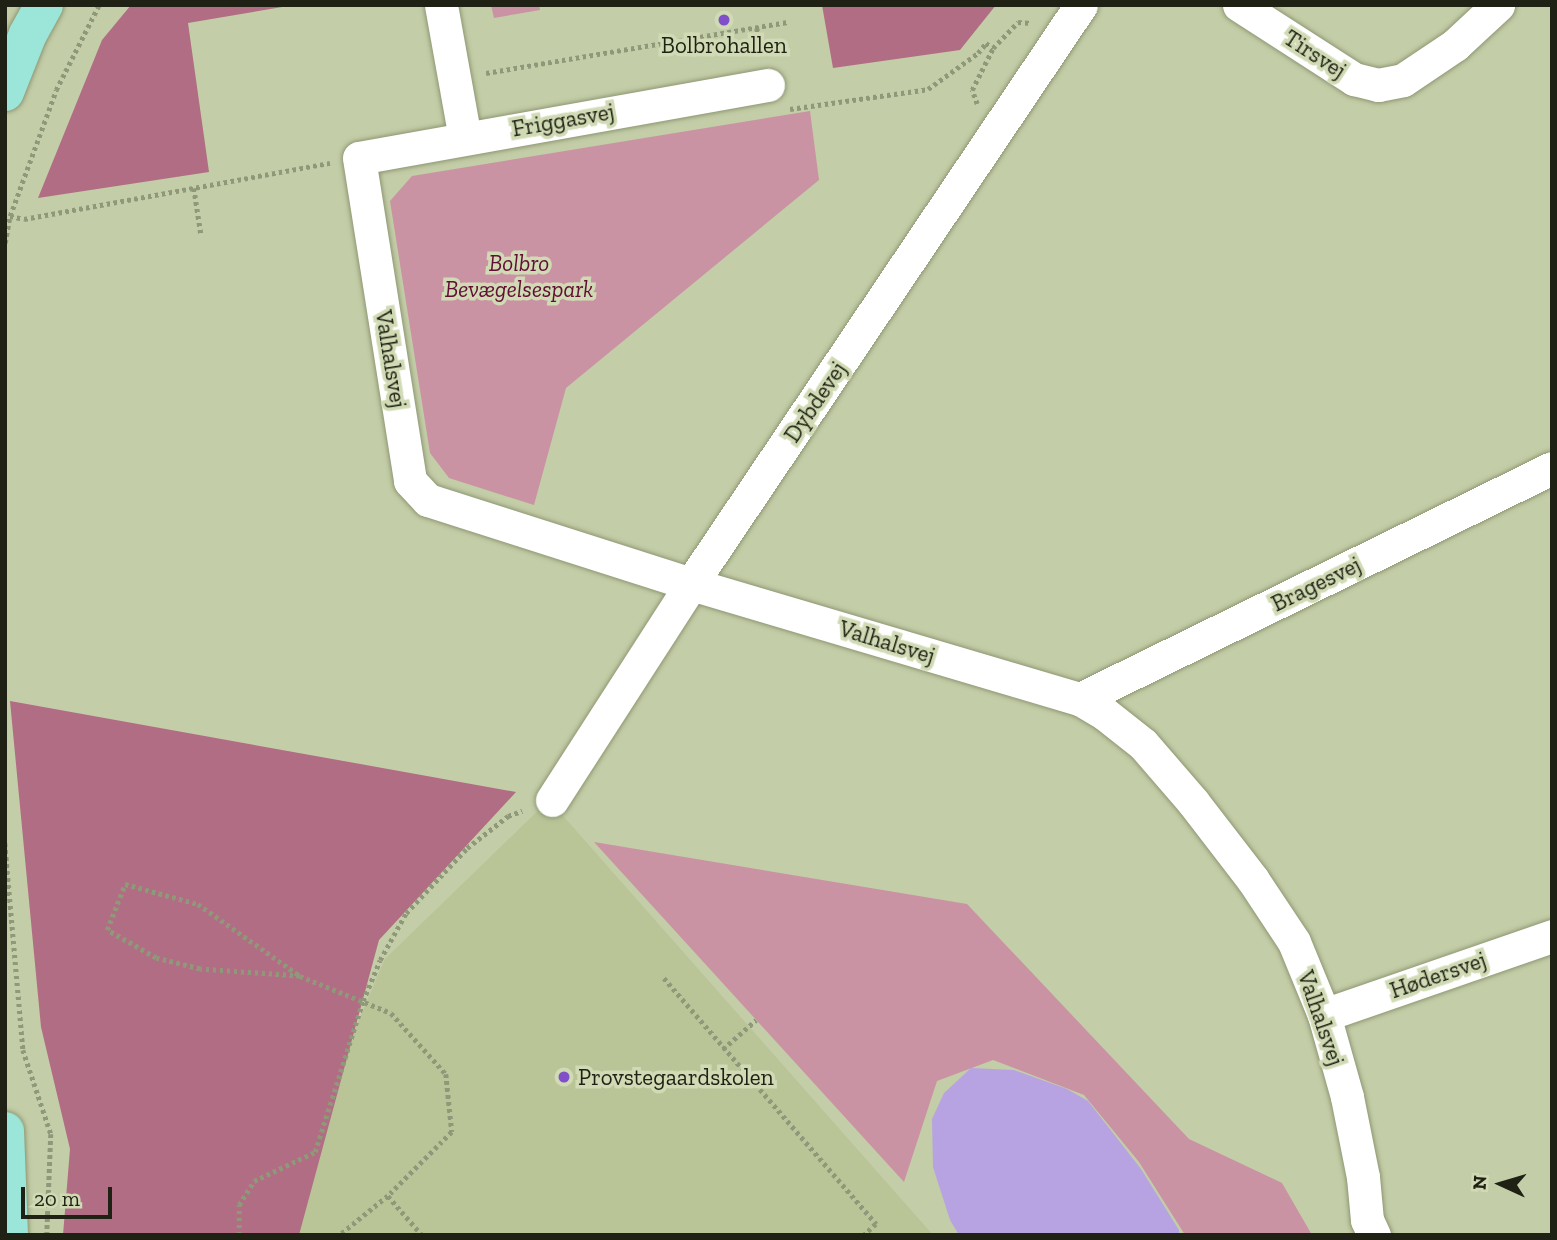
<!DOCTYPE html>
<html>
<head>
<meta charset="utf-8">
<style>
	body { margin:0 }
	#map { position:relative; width:1557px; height:1240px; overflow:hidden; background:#c3cda7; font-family:"Zilla Slab",serif }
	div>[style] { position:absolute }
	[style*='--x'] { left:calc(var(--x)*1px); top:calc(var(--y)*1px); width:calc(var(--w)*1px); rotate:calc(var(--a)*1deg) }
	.built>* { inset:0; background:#b9c497 }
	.green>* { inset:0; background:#ca93a3 }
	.forest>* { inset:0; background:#b16d83 }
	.water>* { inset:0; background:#b7a3e1 }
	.path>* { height:4.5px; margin-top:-2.25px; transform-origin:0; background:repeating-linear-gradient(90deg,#90987a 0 3.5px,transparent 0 7px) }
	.roads { filter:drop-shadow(0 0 2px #8e9773) drop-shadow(0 0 2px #8e9773) }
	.minor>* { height:33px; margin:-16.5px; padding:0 16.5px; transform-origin:16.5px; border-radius:16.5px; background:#fff }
	.major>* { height:38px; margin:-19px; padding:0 19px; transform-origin:19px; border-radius:19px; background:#9be6d8 }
	.dots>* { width:19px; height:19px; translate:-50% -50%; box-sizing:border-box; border:4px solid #d0dab4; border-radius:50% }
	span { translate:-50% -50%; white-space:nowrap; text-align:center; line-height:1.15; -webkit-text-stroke:7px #d0dab4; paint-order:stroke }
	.poi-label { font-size:23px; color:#1e2113 }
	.left { translate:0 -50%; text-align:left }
	.street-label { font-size:23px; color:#1e2113 }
	.park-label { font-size:23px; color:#620e34; font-style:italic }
	.frame { position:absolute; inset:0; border:7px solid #1e2113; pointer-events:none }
	.north { position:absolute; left:1466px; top:1149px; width:70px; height:70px; -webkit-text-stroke:5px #d0dab4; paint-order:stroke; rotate:274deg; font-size:19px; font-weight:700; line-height:28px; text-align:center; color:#1e2113 }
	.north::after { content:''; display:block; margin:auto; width:24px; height:32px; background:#1e2113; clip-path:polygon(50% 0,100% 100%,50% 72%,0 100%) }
	.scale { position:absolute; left:21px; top:1187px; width:91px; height:32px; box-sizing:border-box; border:4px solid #1e2113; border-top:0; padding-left:9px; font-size:21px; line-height:24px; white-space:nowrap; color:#1e2113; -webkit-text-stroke:5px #d0dab4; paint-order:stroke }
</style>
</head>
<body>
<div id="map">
	<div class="built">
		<div style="clip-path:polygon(549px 800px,933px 1235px,284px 1235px,284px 1196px,385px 959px)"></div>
	</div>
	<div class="green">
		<div style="clip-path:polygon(491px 5px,539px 5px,540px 10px,494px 18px)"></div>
		<div style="clip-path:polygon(810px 111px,819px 180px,566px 388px,534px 505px,449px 478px,430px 453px,390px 201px,412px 176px)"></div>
		<div style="clip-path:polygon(594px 842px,967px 904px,1189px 1139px,1282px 1183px,1312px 1235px,1185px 1235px,1139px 1162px,1084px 1095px,993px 1060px,937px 1081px,904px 1182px)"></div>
	</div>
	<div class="forest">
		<div style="clip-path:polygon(131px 5px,294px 5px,188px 23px,209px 172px,38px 198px,102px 40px)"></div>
		<div style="clip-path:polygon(822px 5px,996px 5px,960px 50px,833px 68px)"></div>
		<div style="clip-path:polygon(10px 701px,516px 792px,379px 940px,299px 1235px,63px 1235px,70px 1149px,41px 1027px)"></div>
	</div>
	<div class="water">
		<div style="clip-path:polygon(971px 1068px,1014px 1070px,1067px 1089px,1088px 1101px,1141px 1169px,1179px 1230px,1179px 1235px,959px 1235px,950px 1220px,933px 1167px,932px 1119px,944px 1093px)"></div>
	</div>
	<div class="path">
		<div style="--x:757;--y:28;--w:27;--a:80"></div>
		<div style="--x:486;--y:73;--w:306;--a:-9.6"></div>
		<div style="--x:977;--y:104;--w:15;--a:-110"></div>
		<div style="--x:972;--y:90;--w:47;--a:-63.4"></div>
		<div style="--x:993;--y:48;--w:36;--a:-46"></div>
		<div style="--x:1018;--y:22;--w:13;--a:4"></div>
		<div style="--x:790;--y:109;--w:139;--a:-8.2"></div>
		<div style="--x:928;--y:89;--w:62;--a:-35.8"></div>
		<div style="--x:978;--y:53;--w:13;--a:-51"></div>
		<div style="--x:986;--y:43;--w:9;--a:36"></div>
		<div style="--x:194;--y:188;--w:47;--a:81.3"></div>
		<div style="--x:10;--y:216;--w:14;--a:12"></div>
		<div style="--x:24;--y:219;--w:311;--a:-10.4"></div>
		<div style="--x:5;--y:243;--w:27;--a:-80"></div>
		<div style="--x:10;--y:216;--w:134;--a:-69.9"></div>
		<div style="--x:56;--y:90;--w:95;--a:-63.2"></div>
		<div style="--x:5;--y:843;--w:208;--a:85"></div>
		<div style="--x:23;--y:1050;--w:89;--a:71.6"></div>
		<div style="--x:51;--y:1134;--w:101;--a:92.3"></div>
		<div style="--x:300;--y:976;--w:100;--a:-176"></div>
		<div style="--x:200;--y:969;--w:45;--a:-166"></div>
		<div style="--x:156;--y:958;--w:56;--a:-150.3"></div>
		<div style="--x:107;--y:930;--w:49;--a:-68.6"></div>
		<div style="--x:125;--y:884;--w:76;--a:15.3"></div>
		<div style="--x:198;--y:904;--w:125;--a:35.2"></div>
		<div style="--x:300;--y:976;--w:98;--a:22.1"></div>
		<div style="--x:391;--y:1013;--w:82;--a:48"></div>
		<div style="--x:446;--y:1074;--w:58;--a:84.1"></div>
		<div style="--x:452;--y:1132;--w:91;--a:135"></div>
		<div style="--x:388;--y:1196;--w:62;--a:140.9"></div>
		<div style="--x:664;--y:978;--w:325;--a:49.2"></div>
		<div style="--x:876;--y:1224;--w:16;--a:137"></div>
		<div style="--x:723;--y:1049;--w:44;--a:-41.3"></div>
		<div style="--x:388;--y:1196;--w:52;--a:48.9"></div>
		<div style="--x:239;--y:1235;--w:30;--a:-90"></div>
		<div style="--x:239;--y:1205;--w:28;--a:-58"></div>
		<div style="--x:254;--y:1181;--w:68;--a:-25.4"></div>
		<div style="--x:315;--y:1152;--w:158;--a:-72.4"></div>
		<div style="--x:363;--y:1001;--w:44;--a:-67.5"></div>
		<div style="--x:380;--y:960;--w:54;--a:-61"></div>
		<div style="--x:406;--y:913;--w:89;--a:-46.8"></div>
		<div style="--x:467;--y:848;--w:52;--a:-38"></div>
		<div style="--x:508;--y:816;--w:15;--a:-20"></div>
	</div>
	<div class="roads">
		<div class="minor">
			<div style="--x:441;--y:5;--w:135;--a:79.8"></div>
			<div style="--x:1239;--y:5;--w:137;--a:32.8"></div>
			<div style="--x:1354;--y:79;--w:25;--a:14"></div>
			<div style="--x:1378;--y:85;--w:25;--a:-11"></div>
			<div style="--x:1403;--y:80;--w:63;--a:-33.9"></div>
			<div style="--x:1455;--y:45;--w:59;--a:-42.9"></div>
			<div style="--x:768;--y:85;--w:415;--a:169.9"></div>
			<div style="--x:359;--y:158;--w:327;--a:81"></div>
			<div style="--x:410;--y:481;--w:26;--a:47"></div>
			<div style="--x:428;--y:500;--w:276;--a:17.7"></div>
			<div style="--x:691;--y:584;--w:406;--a:16.5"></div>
			<div style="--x:1080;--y:699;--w:29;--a:31"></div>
			<div style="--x:1105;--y:714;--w:48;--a:38.3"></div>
			<div style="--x:1143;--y:744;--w:77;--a:49.2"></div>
			<div style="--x:1193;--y:802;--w:98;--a:52.4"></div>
			<div style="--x:1253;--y:880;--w:74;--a:56.5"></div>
			<div style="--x:1294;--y:942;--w:79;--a:67.7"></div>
			<div style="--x:1324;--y:1015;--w:85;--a:74.3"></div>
			<div style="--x:1347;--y:1097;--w:82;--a:78.7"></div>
			<div style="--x:1363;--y:1177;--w:43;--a:84.7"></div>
			<div style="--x:1367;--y:1220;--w:17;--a:65"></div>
			<div style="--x:1080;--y:699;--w:525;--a:-26.08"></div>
			<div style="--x:552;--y:800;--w:257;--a:-57.2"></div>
			<div style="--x:691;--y:584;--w:698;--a:-56.04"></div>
			<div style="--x:1324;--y:1015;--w:241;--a:-19.1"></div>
		</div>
		<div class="major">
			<div style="--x:5;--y:92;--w:62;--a:-68.4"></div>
			<div style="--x:28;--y:34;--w:33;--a:-61"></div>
			<div style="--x:5;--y:1131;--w:104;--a:87.8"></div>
		</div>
	</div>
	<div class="dots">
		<div style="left:724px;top:20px;background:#814fc8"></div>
		<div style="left:564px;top:1077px;background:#814fc8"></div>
	</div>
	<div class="poi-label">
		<span style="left:724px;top:45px">Bolbrohallen</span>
		<span class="left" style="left:578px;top:1077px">Provstegaardskolen</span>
	</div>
	<div class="street-label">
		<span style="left:1315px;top:54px;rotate:33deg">Tirsvej</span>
		<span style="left:563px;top:120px;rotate:-10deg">Friggasvej</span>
		<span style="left:391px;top:359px;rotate:81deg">Valhalsvej</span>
		<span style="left:815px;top:402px;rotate:-56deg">Dybdevej</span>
		<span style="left:1316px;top:584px;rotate:-26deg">Bragesvej</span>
		<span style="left:887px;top:642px;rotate:17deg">Valhalsvej</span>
		<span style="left:1438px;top:975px;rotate:-19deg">Hødersvej</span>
		<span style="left:1321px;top:1018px;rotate:71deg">Valhalsvej</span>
	</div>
	<div class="park-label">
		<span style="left:519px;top:276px">Bolbro<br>Bevægelsespark</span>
	</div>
	<div class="frame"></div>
	<div class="north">N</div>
	<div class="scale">20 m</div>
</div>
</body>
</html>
